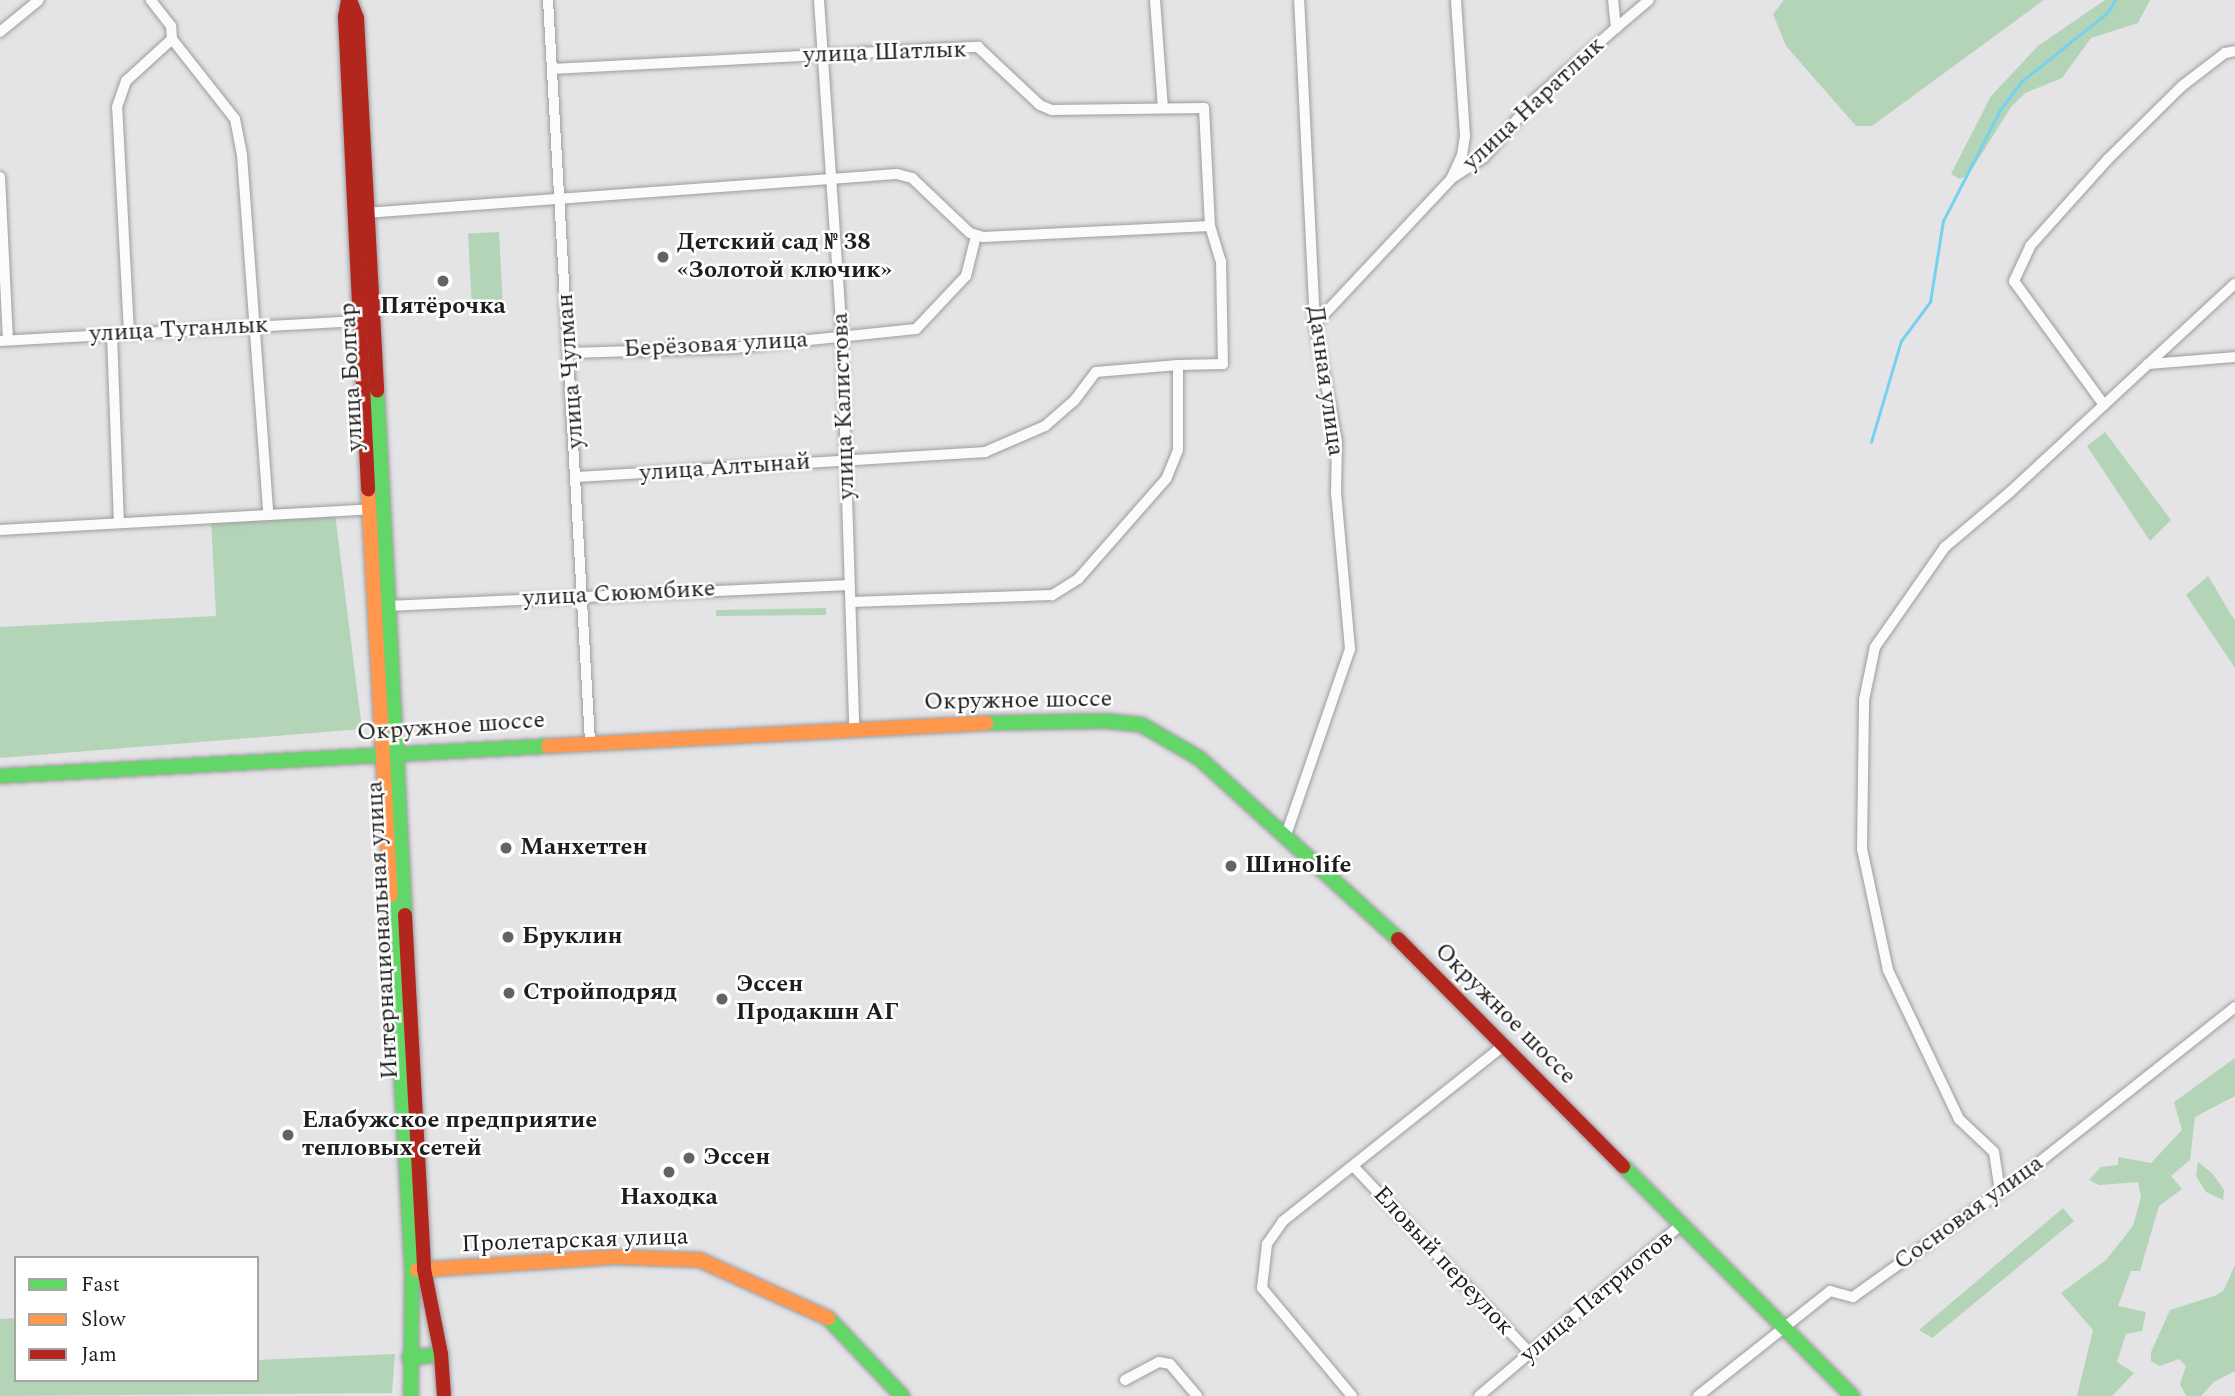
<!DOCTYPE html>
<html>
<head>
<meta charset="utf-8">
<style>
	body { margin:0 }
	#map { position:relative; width:2235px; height:1396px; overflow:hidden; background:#e4e3e6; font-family:Spectral,serif }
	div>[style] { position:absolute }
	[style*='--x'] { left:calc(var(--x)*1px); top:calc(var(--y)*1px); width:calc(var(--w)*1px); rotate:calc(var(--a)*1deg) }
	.green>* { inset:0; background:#b4d4b8; transform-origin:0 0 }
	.stream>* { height:2.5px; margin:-1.25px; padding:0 1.25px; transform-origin:1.25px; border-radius:1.25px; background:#75d2ee }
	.roads { filter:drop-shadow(0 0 2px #9d9c9e) drop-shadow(0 0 2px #9d9c9e) }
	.street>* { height:10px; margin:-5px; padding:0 5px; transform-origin:5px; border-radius:5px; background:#fbfbfb }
	.fast>* { height:14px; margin:-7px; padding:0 7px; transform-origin:7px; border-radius:7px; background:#63d668 }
	.slow>* { height:14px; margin:-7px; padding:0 7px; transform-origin:7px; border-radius:7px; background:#ff974d }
	.jam>* { height:14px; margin:-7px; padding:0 7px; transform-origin:7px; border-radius:7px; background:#b3261e }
	.dots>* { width:19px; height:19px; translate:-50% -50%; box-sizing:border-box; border:4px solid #fff; border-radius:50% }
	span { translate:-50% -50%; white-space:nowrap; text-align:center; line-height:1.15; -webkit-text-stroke:5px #fff; paint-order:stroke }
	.street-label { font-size:24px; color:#1d1d1e }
	.poi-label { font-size:24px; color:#1d1d1e; font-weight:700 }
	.left { translate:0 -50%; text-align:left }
	.legend { position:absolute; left:14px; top:1256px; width:245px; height:126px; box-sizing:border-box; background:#fff; border:2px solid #a5a5a5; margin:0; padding:9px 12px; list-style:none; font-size:21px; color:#1d1d1e }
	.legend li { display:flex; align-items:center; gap:14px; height:35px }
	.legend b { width:35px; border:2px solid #a5a5a5 }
</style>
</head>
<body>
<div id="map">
	<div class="green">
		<div style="clip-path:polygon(1784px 0,2044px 0,1872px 126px,1856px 126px,1786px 46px,1773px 14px)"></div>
		<div style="clip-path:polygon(2105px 0,2150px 0,2138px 23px,2091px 38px,2062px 78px,2025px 93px,2011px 107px,1969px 174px,1960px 179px,1951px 174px,1991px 96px,2038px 46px)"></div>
		<div style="left:499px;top:232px;width:68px;height:31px;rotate:87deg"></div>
		<div style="clip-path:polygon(2105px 432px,2171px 520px,2150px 541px,2087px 446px)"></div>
		<div style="clip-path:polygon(335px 513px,362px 729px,0 758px,0 627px,216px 616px,211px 520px)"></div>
		<div style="clip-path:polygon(2208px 576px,2235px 621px,2235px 668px,2186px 595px)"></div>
		<div style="clip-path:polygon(826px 608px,826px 615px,716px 616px,716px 610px)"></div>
		<div style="clip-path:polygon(2235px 1058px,2235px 1096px,2195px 1117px,2190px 1160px,2171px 1176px,2182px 1189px,2159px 1206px,2140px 1271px,2131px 1271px,2118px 1306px,2146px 1312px,2142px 1331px,2126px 1334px,2117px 1362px,2134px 1373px,2112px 1396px,2077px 1396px,2093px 1330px,2061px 1293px,2106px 1260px,2133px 1226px,2141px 1197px,2138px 1182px,2099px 1185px,2089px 1180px,2101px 1167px,2118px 1165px,2118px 1157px,2151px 1163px,2182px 1130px,2174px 1102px)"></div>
		<div style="clip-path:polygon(2198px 1162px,2213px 1174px,2224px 1190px,2223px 1200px,2206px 1192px,2196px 1176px)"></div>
		<div style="clip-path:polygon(2063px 1208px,2074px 1221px,1932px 1338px,1919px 1330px)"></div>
		<div style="clip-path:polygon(2235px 1265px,2235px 1371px,2214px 1382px,2201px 1396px,2186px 1396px,2180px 1384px,2186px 1366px,2179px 1359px,2160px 1366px,2151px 1361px,2151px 1352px,2170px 1310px,2217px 1295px,2224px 1290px)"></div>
		<div style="clip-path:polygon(16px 1318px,16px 1380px,257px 1380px,257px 1360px,395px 1354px,392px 1393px,0 1396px,0 1319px)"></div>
	</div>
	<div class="stream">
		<div style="--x:1871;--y:442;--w:105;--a:-73.5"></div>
		<div style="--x:1901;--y:341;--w:49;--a:-53.4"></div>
		<div style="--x:1930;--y:302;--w:82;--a:-80.9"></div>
		<div style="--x:1943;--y:221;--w:125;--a:-62.8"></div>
		<div style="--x:2000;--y:110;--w:36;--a:-53"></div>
		<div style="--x:2022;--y:81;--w:110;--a:-38.7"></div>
		<div style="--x:2108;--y:12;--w:14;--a:-60"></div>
	</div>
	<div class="roads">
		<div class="street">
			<div style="--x:548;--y:0;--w:742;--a:86.76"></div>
			<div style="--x:819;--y:0;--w:338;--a:86.1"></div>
			<div style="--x:842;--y:337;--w:392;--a:88.2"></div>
			<div style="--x:1155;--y:0;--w:108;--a:85.8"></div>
			<div style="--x:1616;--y:28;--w:43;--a:-40.3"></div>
			<div style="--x:0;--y:32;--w:50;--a:-39.4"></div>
			<div style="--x:172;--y:39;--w:102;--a:51.8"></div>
			<div style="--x:235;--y:119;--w:37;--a:79"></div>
			<div style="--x:242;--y:155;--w:358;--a:85.8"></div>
			<div style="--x:552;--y:69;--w:427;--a:-3"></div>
			<div style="--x:978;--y:47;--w:85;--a:43.1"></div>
			<div style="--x:1040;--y:105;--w:13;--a:23"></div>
			<div style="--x:1052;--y:110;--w:152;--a:-0.8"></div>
			<div style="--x:1204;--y:108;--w:118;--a:87.1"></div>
			<div style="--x:1210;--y:226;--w:37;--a:73"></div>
			<div style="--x:1221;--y:261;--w:103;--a:88.9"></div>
			<div style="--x:1223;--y:364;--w:45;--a:178.7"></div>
			<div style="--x:1178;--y:365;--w:85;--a:90"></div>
			<div style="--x:1178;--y:450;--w:31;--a:112"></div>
			<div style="--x:1166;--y:479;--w:133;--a:131.3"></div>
			<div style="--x:1078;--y:579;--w:31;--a:148"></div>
			<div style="--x:1052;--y:595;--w:200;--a:178"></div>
			<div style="--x:0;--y:177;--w:163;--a:87.2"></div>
			<div style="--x:1452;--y:178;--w:38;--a:-33"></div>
			<div style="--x:1484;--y:157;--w:76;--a:-48.7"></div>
			<div style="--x:1534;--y:100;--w:109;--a:-41.3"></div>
			<div style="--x:1616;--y:28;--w:28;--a:-96"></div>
			<div style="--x:365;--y:213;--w:533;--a:-4.19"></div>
			<div style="--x:897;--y:174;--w:16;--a:15"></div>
			<div style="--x:912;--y:178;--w:80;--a:43.5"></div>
			<div style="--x:970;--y:233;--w:14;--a:17"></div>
			<div style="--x:983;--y:237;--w:227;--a:-2.8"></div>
			<div style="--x:1315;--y:324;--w:199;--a:-46.8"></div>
			<div style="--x:1451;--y:179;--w:26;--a:-65"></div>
			<div style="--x:1462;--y:155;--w:19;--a:-81"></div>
			<div style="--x:1465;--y:136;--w:136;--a:-93.8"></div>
			<div style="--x:129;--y:333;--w:226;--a:-93"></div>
			<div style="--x:117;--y:107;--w:28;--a:-71"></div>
			<div style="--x:126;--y:81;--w:62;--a:-42.4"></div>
			<div style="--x:172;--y:39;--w:13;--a:-94"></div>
			<div style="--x:171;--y:26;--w:33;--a:-128"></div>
			<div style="--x:112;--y:334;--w:189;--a:87.9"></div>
			<div style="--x:0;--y:341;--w:359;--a:-3.2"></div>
			<div style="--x:569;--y:353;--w:163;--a:-1.8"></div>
			<div style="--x:732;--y:348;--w:185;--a:-5.9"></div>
			<div style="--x:916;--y:329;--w:73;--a:-46.7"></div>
			<div style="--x:966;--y:276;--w:41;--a:-76"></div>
			<div style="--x:2148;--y:364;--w:87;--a:-4.6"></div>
			<div style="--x:2104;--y:405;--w:153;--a:-126"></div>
			<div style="--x:2014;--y:281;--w:38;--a:-65"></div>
			<div style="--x:2030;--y:246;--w:117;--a:-48.1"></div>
			<div style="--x:2108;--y:159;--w:104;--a:-44.6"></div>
			<div style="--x:2182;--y:86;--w:54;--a:-37.5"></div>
			<div style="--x:2225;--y:53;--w:10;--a:-11"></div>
			<div style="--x:578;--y:477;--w:408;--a:-3.5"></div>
			<div style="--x:985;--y:452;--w:65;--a:-23.4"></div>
			<div style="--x:1045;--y:426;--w:38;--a:-41"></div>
			<div style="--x:1074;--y:401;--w:36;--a:-53"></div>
			<div style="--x:1096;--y:372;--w:82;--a:-4.9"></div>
			<div style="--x:0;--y:530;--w:372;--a:-3.2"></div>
			<div style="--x:387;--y:606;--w:463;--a:-2.6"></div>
			<div style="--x:1286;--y:835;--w:197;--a:-71"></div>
			<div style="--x:1350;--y:649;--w:157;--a:-95.1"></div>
			<div style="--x:1336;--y:493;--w:51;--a:-88.9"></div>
			<div style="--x:1337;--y:442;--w:120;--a:-100.6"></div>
			<div style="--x:1315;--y:324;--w:324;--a:-92.8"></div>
			<div style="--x:1355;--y:1168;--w:256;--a:46.6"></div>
			<div style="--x:2000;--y:1192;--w:40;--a:-98.5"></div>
			<div style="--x:1994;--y:1152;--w:48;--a:-136.7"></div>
			<div style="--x:1959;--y:1119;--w:165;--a:-115.5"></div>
			<div style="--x:1888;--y:970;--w:124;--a:-102.1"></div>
			<div style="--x:1862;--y:849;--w:149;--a:-89.2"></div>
			<div style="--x:1864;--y:700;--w:54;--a:-78.3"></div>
			<div style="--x:1875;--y:647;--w:122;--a:-55"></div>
			<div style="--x:1945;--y:547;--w:85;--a:-40.2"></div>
			<div style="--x:2010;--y:492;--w:306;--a:-42.8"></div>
			<div style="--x:1125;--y:1380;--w:38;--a:-28"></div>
			<div style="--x:1159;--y:1362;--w:11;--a:10"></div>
			<div style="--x:1170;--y:1364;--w:42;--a:49.8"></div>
			<div style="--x:1352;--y:1396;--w:141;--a:-129.8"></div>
			<div style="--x:1262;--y:1288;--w:44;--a:-83.5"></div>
			<div style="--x:1267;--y:1244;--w:28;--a:-55"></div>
			<div style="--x:1283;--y:1221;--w:283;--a:-38.5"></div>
			<div style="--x:1479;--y:1396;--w:266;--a:-40.3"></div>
			<div style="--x:1698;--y:1396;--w:169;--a:-38.5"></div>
			<div style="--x:1830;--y:1291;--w:24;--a:15"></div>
			<div style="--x:1853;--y:1297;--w:203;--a:-35.6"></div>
			<div style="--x:2018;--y:1179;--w:277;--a:-38.4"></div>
		</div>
		<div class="fast">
			<div style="--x:377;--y:390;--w:526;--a:86.95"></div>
			<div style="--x:986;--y:723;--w:120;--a:-1"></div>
			<div style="--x:1106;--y:721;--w:36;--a:6"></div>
			<div style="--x:1142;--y:725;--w:66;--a:30.1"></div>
			<div style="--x:1199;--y:758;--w:269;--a:42.3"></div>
			<div style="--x:0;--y:776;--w:549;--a:-3.13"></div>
			<div style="--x:391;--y:895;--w:376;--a:86.8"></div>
			<div style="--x:412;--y:1270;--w:126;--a:90.5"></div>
			<div style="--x:1623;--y:1166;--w:325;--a:45.1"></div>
			<div style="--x:828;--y:1318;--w:108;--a:46.5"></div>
			<div style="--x:409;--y:1358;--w:32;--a:-7"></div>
		</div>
		<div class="slow">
			<div style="--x:368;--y:489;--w:407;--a:86.8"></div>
			<div style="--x:548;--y:746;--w:439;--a:-3"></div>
			<div style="--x:417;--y:1270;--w:197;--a:-3.8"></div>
			<div style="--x:614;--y:1257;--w:86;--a:2"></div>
			<div style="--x:700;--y:1260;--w:141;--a:24.4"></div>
		</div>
		<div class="jam">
			<div style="--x:348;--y:0;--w:17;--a:100"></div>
			<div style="--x:345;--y:17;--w:473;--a:87.2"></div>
			<div style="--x:350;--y:0;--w:19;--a:69"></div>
			<div style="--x:357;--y:18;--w:373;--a:86.9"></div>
			<div style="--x:405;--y:915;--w:355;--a:86.9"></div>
			<div style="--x:424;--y:1269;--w:87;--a:78.7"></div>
			<div style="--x:441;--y:1354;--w:42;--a:85.9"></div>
			<div style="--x:1398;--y:939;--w:320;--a:45.3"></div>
		</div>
	</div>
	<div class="dots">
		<div style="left:663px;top:257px;background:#636264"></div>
		<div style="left:443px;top:281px;background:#636264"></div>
		<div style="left:506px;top:848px;background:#636264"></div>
		<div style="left:1231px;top:866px;background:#636264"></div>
		<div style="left:508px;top:937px;background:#636264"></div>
		<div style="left:509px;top:993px;background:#636264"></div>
		<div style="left:722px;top:999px;background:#636264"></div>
		<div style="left:288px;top:1135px;background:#636264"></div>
		<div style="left:689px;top:1158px;background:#636264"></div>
		<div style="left:669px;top:1172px;background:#636264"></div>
	</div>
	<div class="street-label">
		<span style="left:885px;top:53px;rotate:-2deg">улица Шатлык</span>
		<span style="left:1534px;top:104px;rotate:-43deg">улица Наратлык</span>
		<span style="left:179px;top:330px;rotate:-3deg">улица Туганлык</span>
		<span style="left:716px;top:345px;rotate:-3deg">Берёзовая улица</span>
		<span style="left:571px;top:371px;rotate:-94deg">улица Чулман</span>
		<span style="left:352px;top:377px;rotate:-93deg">улица Болгар</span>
		<span style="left:1325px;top:381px;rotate:82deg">Дачная улица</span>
		<span style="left:844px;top:406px;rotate:-92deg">улица Калистова</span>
		<span style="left:725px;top:468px;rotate:-4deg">улица Алтынай</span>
		<span style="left:619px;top:594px;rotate:-3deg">улица Сююмбике</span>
		<span style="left:1018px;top:701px;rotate:-1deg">Окружное шоссе</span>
		<span style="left:451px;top:727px;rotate:-4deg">Окружное шоссе</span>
		<span style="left:383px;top:930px;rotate:-93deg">Интернациональная улица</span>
		<span style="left:1505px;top:1014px;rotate:45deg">Окружное шоссе</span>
		<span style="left:1969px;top:1213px;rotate:-36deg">Сосновая улица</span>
		<span style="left:575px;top:1241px;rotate:-2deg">Пролетарская улица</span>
		<span style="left:1443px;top:1261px;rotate:47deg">Еловый переулок</span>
		<span style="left:1597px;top:1297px;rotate:-40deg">улица Патриотов</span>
	</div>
	<div class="poi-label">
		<span class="left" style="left:677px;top:257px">Детский сад № 38<br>«Золотой ключик»</span>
		<span style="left:443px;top:307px">Пятёрочка</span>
		<span class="left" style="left:520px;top:848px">Манхеттен</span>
		<span class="left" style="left:1245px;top:866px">Шиноlife</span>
		<span class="left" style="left:522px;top:937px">Бруклин</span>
		<span class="left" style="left:736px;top:999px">Эссен<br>Продакшн АГ</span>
		<span class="left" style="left:523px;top:993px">Стройподряд</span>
		<span class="left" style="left:302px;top:1135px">Елабужское предприятие<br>тепловых сетей</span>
		<span class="left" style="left:703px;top:1158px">Эссен</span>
		<span style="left:669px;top:1198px">Находка</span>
	</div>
	<ul class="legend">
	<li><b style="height:9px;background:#63d668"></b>Fast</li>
	<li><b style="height:9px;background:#ff974d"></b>Slow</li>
	<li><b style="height:9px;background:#b3261e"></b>Jam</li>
	</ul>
</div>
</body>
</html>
